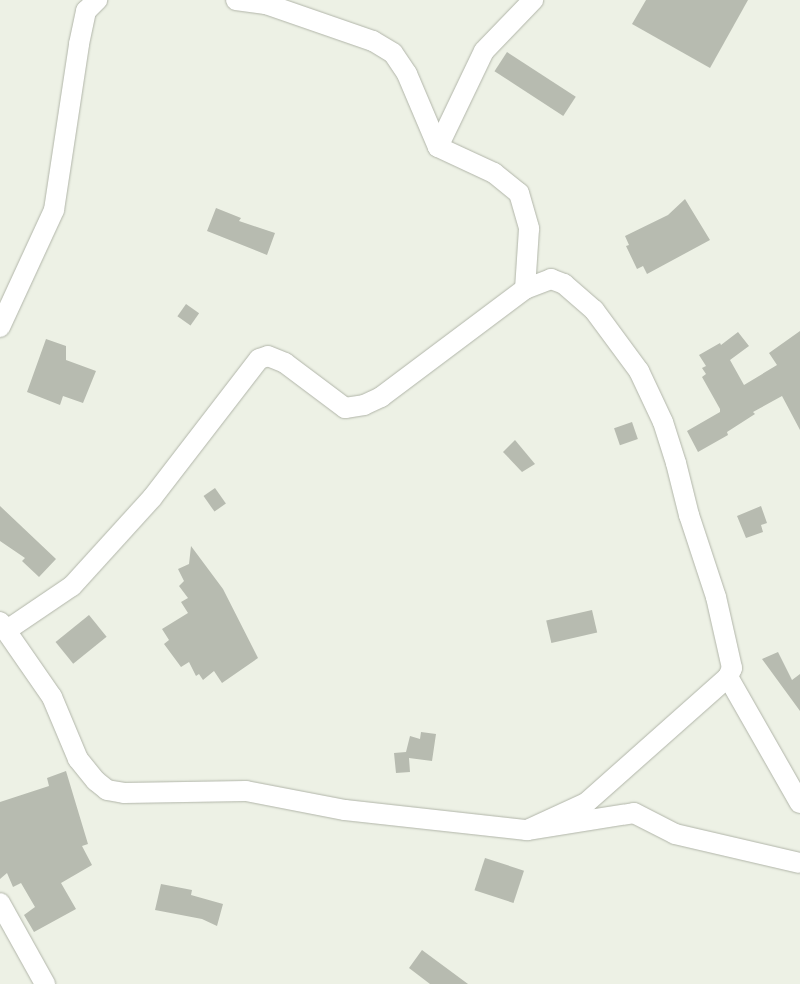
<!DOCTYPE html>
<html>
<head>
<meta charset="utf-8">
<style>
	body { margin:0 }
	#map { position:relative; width:800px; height:984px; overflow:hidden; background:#edf1e5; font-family:"Open Sans",sans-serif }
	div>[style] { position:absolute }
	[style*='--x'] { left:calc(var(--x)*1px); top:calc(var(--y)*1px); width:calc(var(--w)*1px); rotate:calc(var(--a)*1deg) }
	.building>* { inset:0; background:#b7bbb0; transform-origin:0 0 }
	.roads { filter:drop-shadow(0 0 1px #b1b5a9) drop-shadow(0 0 1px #b1b5a9) }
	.street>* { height:20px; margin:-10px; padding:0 10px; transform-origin:10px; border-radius:10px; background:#fff }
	span { translate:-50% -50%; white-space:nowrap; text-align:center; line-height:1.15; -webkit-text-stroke:3.5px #edf1e5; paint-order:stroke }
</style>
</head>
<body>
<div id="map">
	<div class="building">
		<div style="clip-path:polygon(646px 0,748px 0,710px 68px,632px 24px)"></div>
		<div style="left:507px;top:52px;width:82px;height:23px;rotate:33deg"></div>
		<div style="clip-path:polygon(685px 199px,710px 240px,647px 274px,643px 266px,637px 269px,626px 246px,629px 245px,625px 236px,668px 215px)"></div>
		<div style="clip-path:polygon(216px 208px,241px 218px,239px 221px,275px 233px,267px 255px,207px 231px)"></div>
		<div style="left:186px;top:304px;width:16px;height:15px;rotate:35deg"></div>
		<div style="clip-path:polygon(800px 331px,800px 430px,782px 396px,753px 412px,755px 414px,727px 432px,728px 435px,698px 452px,687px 431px,720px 412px,720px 409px,702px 377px,706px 374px,702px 368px,706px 366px,699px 355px,720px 343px,721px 345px,738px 332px,749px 346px,730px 360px,744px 385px,777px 365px,769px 353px)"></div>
		<div style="clip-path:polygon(46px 339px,66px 346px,66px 360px,96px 371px,83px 403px,63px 396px,60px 405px,27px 392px)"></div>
		<div style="left:632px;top:422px;width:18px;height:19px;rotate:71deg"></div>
		<div style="clip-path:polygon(515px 440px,535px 464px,522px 472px,503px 452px)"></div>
		<div style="left:215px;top:488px;width:19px;height:14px;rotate:55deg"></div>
		<div style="clip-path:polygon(0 506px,56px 559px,39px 577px,22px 561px,25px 558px,0 541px)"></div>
		<div style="clip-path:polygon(761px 506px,767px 523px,761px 525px,763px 532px,746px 538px,737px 516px)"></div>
		<div style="clip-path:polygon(191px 546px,223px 589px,258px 658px,222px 683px,214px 671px,203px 680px,199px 674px,196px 676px,189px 662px,181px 667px,164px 644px,169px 640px,162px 629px,188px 613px,181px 602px,188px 598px,179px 586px,184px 581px,178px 569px,189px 564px)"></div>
		<div style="left:592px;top:610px;width:23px;height:47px;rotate:77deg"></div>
		<div style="left:89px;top:615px;width:28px;height:43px;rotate:51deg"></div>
		<div style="clip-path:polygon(778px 652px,792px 680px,800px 674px,800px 711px,762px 659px)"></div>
		<div style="clip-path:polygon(421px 732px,436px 734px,432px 761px,409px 758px,410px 772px,396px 773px,394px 753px,406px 752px,410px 736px,420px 739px)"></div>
		<div style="clip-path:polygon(66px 771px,88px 844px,82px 846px,92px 865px,61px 883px,76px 909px,34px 932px,24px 915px,35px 907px,21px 883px,13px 887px,7px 873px,0 879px,0 802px,49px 786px,47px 778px)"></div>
		<div style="left:485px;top:858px;width:41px;height:34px;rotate:18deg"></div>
		<div style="clip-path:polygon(161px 884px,192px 890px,191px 895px,223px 904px,217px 926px,202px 919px,155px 910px)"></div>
		<div style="clip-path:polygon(422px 950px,468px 984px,430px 984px,409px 968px)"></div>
	</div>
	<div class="roads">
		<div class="street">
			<div style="--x:236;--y:0;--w:30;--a:8"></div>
			<div style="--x:266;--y:4;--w:113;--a:19.1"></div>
			<div style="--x:373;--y:41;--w:23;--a:31"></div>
			<div style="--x:393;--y:53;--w:25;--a:56"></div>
			<div style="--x:407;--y:74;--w:79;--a:67"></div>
			<div style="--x:438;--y:147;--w:62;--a:24.9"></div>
			<div style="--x:494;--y:173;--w:32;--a:39"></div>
			<div style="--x:519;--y:193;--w:37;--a:74"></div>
			<div style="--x:529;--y:229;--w:60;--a:93.8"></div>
			<div style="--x:438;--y:147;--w:106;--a:-64.4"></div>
			<div style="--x:484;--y:51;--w:71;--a:-46.1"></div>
			<div style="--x:0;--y:327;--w:129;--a:-65.2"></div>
			<div style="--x:54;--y:210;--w:168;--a:-81.4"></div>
			<div style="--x:79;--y:44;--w:34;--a:-78"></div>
			<div style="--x:86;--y:11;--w:16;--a:-45"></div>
			<div style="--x:0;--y:622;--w:91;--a:55.3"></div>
			<div style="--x:52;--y:697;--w:67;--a:67.2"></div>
			<div style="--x:78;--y:759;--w:28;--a:51"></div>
			<div style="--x:96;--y:781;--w:14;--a:39"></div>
			<div style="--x:107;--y:790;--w:17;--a:10"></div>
			<div style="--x:124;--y:793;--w:122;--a:-0.9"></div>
			<div style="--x:246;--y:791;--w:101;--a:10.9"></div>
			<div style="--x:345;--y:810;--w:183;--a:6.3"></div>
			<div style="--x:527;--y:830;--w:108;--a:-9"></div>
			<div style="--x:634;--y:813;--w:46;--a:27.1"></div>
			<div style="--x:675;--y:834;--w:128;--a:13.1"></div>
			<div style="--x:7;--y:630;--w:78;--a:-34.1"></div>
			<div style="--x:72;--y:586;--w:119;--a:-47.7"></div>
			<div style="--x:152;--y:498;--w:175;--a:-52.4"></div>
			<div style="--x:259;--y:359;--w:9;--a:-18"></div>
			<div style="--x:268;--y:356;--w:18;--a:22"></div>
			<div style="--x:285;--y:363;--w:75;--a:36.9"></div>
			<div style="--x:345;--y:408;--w:19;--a:-9"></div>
			<div style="--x:364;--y:405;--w:19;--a:-25"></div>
			<div style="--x:381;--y:397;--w:180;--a:-36.9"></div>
			<div style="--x:525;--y:289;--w:28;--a:-21"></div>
			<div style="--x:551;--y:279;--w:14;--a:21"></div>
			<div style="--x:564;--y:284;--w:40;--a:41"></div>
			<div style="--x:594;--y:310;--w:76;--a:53.6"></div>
			<div style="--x:639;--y:371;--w:56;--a:64.8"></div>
			<div style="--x:663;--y:422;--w:43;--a:72.4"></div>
			<div style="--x:676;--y:463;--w:54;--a:76"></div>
			<div style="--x:689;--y:515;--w:86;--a:71.8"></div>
			<div style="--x:716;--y:597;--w:73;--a:77.3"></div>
			<div style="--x:732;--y:668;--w:10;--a:114"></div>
			<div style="--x:728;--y:677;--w:190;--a:138.4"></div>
			<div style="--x:586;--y:803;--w:65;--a:155.4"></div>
			<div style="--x:728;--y:677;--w:145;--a:60.3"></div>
			<div style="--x:0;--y:903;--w:93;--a:60.9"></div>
		</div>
	</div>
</div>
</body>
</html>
